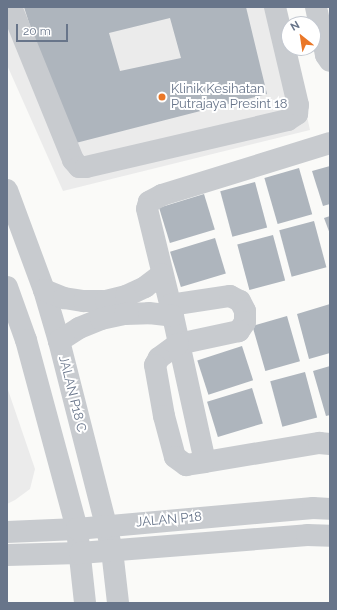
<!DOCTYPE html>
<html>
<head>
<meta charset="utf-8">
<style>
	body { margin:0 }
	#map { position:relative; width:337px; height:610px; overflow:hidden; background:#fafaf8; font-family:Raleway,sans-serif }
	div>[style] { position:absolute }
	[style*='--x'] { left:calc(var(--x)*1px); top:calc(var(--y)*1px); width:calc(var(--w)*1px); rotate:calc(var(--a)*1deg) }
	.built>* { inset:0; background:#ebebeb }
	.building>* { inset:0; background:#aeb5bd; transform-origin:0 0 }
	.minor>* { height:22px; margin:-11px; padding:0 11px; transform-origin:11px; border-radius:11px; background:#c8cbcf }
	.dots>* { width:11px; height:11px; translate:-50% -50%; box-sizing:border-box; border:2px solid #fff; border-radius:50% }
	span { translate:-50% -50%; white-space:nowrap; text-align:center; line-height:1.15; -webkit-text-stroke:4px #fff; paint-order:stroke }
	.poi-label { font-size:13px; color:#68758a }
	.left { translate:0 -50%; text-align:left }
	.street-label { font-size:13px; color:#68758a }
	.frame { position:absolute; inset:0; border:8px solid #68758a; pointer-events:none }
	.north { position:absolute; left:281px; top:16px; width:40px; height:40px; box-sizing:border-box; background:#fff; border:1px solid #c3c8d0; border-radius:50%; rotate:330deg; font-size:11px; font-weight:700; line-height:16px; text-align:center; color:#68758a }
	.north::after { content:''; display:block; margin:auto; width:14px; height:18px; background:#ea7727; clip-path:polygon(50% 0,100% 100%,50% 72%,0 100%) }
	.scale { position:absolute; left:16px; top:24px; width:52px; height:18px; box-sizing:border-box; border:2px solid #68758a; border-top:0; padding-left:5px; font-size:12px; line-height:14px; white-space:nowrap; color:#68758a; -webkit-text-stroke:3px #fff; paint-order:stroke }
</style>
</head>
<body>
<div id="map">
	<div class="built">
		<div style="clip-path:polygon(7px 7px,283px 7px,310px 130px,63px 191px,7px 65px)"></div>
		<div style="clip-path:polygon(7px 387px,35px 469px,30px 489px,15px 500px,7px 504px)"></div>
	</div>
	<div class="building">
		<div style="clip-path:polygon(evenodd,24px 7px,246px 7px,267px 94px,68px 145px,24px 7px,170px 18px,181px 58px,120px 71px,109px 33px,170px 18px)"></div>
		<div style="clip-path:polygon(330px 166px,330px 204px,323px 206px,312px 171px)"></div>
		<div style="left:299px;top:168px;width:48px;height:36px;rotate:74deg"></div>
		<div style="left:255px;top:182px;width:47px;height:36px;rotate:75deg"></div>
		<div style="left:204px;top:194px;width:37px;height:47px;rotate:73deg"></div>
		<div style="clip-path:polygon(330px 216px,330px 234px,324px 218px)"></div>
		<div style="left:314px;top:221px;width:48px;height:36px;rotate:75deg"></div>
		<div style="left:273px;top:235px;width:47px;height:37px;rotate:75deg"></div>
		<div style="left:215px;top:238px;width:37px;height:47px;rotate:73deg"></div>
		<div style="clip-path:polygon(330px 304px,330px 353px,309px 359px,297px 314px)"></div>
		<div style="left:287px;top:316px;width:47px;height:36px;rotate:74deg"></div>
		<div style="left:242px;top:346px;width:36px;height:47px;rotate:72deg"></div>
		<div style="clip-path:polygon(330px 366px,330px 415px,326px 416px,313px 371px)"></div>
		<div style="left:305px;top:372px;width:47px;height:36px;rotate:75deg"></div>
		<div style="left:252px;top:388px;width:37px;height:47px;rotate:73deg"></div>
	</div>
	<div class="minor">
		<div style="--x:11;--y:7;--w:165;--a:67.9"></div>
		<div style="--x:73;--y:160;--w:9;--a:49"></div>
		<div style="--x:79;--y:167;--w:7;--a:0"></div>
		<div style="--x:86;--y:167;--w:207;--a:-13.1"></div>
		<div style="--x:288;--y:120;--w:11;--a:-34"></div>
		<div style="--x:297;--y:114;--w:9;--a:-84"></div>
		<div style="--x:298;--y:105;--w:101;--a:-103.2"></div>
		<div style="--x:316;--y:7;--w:49;--a:78.2"></div>
		<div style="--x:326;--y:55;--w:7;--a:56"></div>
		<div style="--x:330;--y:143;--w:176;--a:162.8"></div>
		<div style="--x:162;--y:195;--w:15;--a:152"></div>
		<div style="--x:149;--y:202;--w:7;--a:106"></div>
		<div style="--x:147;--y:209;--w:110;--a:76.3"></div>
		<div style="--x:173;--y:316;--w:149;--a:77.6"></div>
		<div style="--x:205;--y:462;--w:116;--a:-9.5"></div>
		<div style="--x:319;--y:443;--w:11;--a:5"></div>
		<div style="--x:7;--y:190;--w:107;--a:69.7"></div>
		<div style="--x:44;--y:290;--w:53;--a:73.6"></div>
		<div style="--x:59;--y:341;--w:191;--a:75.7"></div>
		<div style="--x:106;--y:526;--w:25;--a:76"></div>
		<div style="--x:112;--y:550;--w:53;--a:83.5"></div>
		<div style="--x:7;--y:287;--w:56;--a:70.3"></div>
		<div style="--x:26;--y:340;--w:196;--a:74.9"></div>
		<div style="--x:77;--y:529;--w:74;--a:83.8"></div>
		<div style="--x:44;--y:290;--w:22;--a:22"></div>
		<div style="--x:64;--y:298;--w:20;--a:9"></div>
		<div style="--x:84;--y:301;--w:22;--a:0"></div>
		<div style="--x:106;--y:301;--w:21;--a:-14"></div>
		<div style="--x:126;--y:296;--w:21;--a:-25"></div>
		<div style="--x:145;--y:287;--w:21;--a:-37"></div>
		<div style="--x:170;--y:305;--w:61;--a:-8.5"></div>
		<div style="--x:230;--y:296;--w:11;--a:27"></div>
		<div style="--x:240;--y:301;--w:11;--a:63"></div>
		<div style="--x:245;--y:311;--w:11;--a:90"></div>
		<div style="--x:245;--y:322;--w:11;--a:124"></div>
		<div style="--x:239;--y:331;--w:62;--a:168"></div>
		<div style="--x:178;--y:344;--w:24;--a:144"></div>
		<div style="--x:159;--y:358;--w:8;--a:120"></div>
		<div style="--x:155;--y:365;--w:52;--a:80"></div>
		<div style="--x:164;--y:416;--w:42;--a:75"></div>
		<div style="--x:175;--y:457;--w:14;--a:36"></div>
		<div style="--x:186;--y:465;--w:19;--a:-9"></div>
		<div style="--x:59;--y:341;--w:24;--a:-33"></div>
		<div style="--x:79;--y:328;--w:24;--a:-22"></div>
		<div style="--x:101;--y:319;--w:25;--a:-12"></div>
		<div style="--x:125;--y:314;--w:24;--a:-2"></div>
		<div style="--x:149;--y:313;--w:24;--a:7"></div>
		<div style="--x:7;--y:532;--w:70;--a:-2.5"></div>
		<div style="--x:77;--y:529;--w:237;--a:-5.1"></div>
		<div style="--x:313;--y:508;--w:17;--a:3"></div>
		<div style="--x:7;--y:555;--w:73;--a:-1.6"></div>
		<div style="--x:80;--y:553;--w:228;--a:-4.5"></div>
		<div style="--x:307;--y:535;--w:23;--a:2"></div>
	</div>
	<div class="dots">
		<div style="left:162px;top:97px;background:#ea7727"></div>
	</div>
	<div class="poi-label">
		<span class="left" style="left:171px;top:97px">Klinik Kesihatan<br>Putrajaya Presint 18</span>
	</div>
	<div class="street-label">
		<span style="left:72px;top:394px;rotate:76deg">JALAN P18 C</span>
		<span style="left:169px;top:520px;rotate:-5deg">JALAN P18</span>
	</div>
	<div class="frame"></div>
	<div class="north">N</div>
	<div class="scale">20 m</div>
</div>
</body>
</html>
